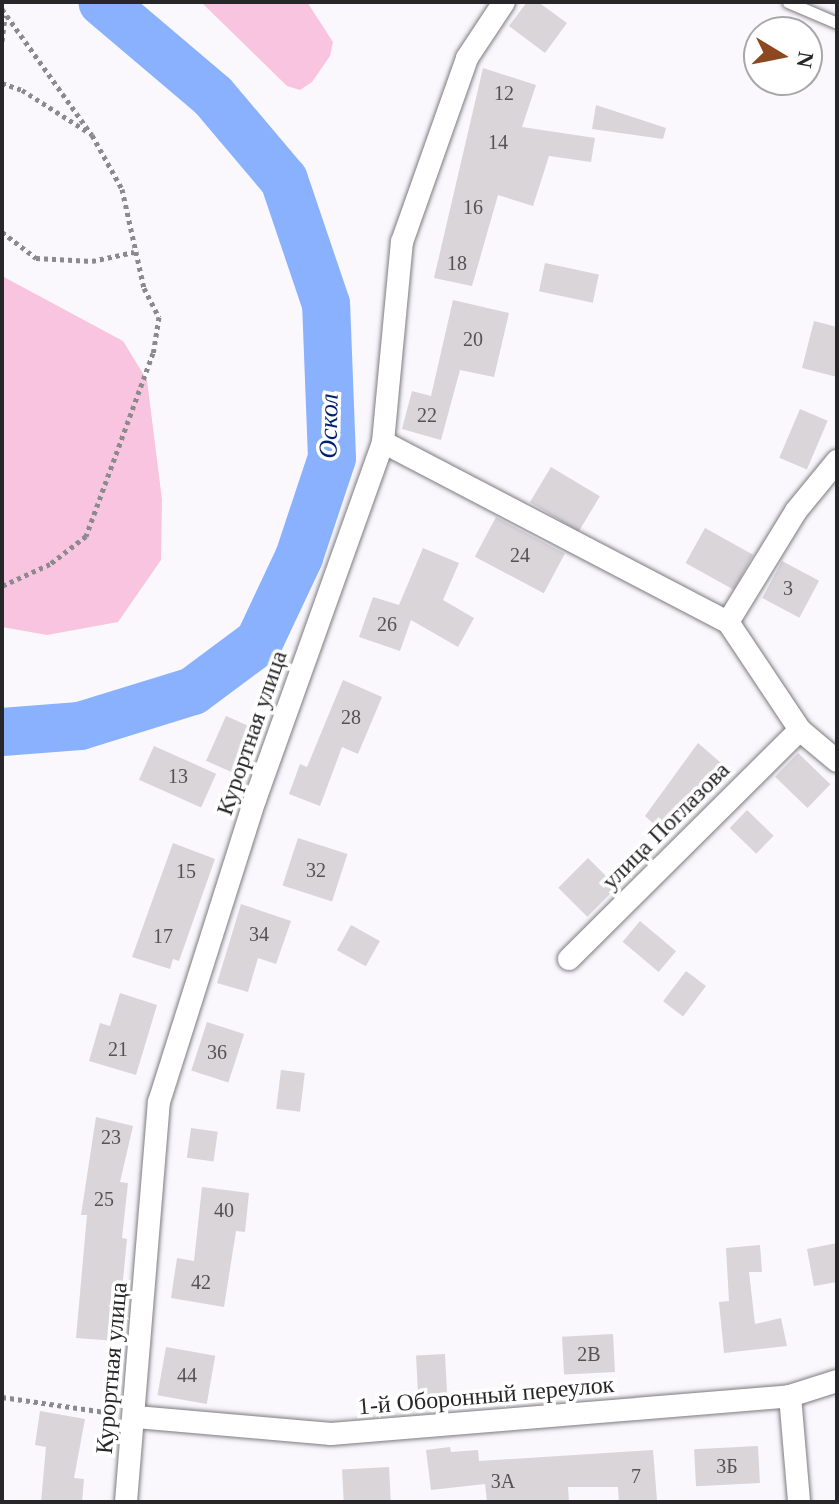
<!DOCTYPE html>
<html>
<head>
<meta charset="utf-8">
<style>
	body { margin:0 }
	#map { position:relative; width:839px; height:1504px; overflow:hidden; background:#faf8fd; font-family:Georgia,serif }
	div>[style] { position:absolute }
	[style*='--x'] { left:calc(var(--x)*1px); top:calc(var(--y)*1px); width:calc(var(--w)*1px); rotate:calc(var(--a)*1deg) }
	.green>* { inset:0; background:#f8c4df }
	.river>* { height:48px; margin:-24px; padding:0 24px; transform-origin:24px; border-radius:24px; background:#89b1fd }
	.building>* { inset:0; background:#d9d5d9; transform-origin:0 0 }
	.path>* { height:5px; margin-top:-2.5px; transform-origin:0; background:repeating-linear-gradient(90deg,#8b8a8d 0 4px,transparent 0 8px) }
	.roads { filter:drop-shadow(0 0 2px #7d7b80) drop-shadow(0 0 2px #7d7b80) }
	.lane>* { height:11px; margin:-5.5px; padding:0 5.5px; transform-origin:5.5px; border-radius:5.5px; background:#fff }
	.street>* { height:22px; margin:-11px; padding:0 11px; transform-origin:11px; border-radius:11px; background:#fff }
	span { translate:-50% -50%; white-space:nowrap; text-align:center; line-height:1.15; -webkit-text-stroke:7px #fff; paint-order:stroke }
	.number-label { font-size:20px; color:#545254 }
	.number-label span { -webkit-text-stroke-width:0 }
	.street-label { font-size:24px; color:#272628 }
	.water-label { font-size:26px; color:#001e72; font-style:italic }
	.frame { position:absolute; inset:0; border:4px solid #272628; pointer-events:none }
	.north { position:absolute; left:743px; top:16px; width:80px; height:80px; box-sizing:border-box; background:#fff; border:2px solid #a9a8a9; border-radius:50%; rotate:100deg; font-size:22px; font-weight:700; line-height:32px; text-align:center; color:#272628 }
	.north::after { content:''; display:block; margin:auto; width:28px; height:36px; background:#8e4820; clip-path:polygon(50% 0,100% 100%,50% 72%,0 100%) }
</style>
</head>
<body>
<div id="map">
	<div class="green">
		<div style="clip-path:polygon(201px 2px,307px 2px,333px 42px,330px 56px,312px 82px,300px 90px,287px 86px)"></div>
		<div style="clip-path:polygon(2px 276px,123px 341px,147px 380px,162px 500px,161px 560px,118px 622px,47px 635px,2px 627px)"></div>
	</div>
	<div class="river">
		<div style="--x:2;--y:732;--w:78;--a:-4.4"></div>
		<div style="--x:80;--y:726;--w:118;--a:-17.2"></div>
		<div style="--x:193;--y:691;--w:82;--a:-36.6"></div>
		<div style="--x:259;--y:642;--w:94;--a:-64.8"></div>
		<div style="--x:299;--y:557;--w:104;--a:-71.6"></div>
		<div style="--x:332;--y:458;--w:154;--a:-92.2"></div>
		<div style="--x:326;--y:304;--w:131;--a:-108.7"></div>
		<div style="--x:284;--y:180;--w:110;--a:-130.2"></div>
		<div style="--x:213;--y:96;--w:145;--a:-139.7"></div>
	</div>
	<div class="building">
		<div style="clip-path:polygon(527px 2px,538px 2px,567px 23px,545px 53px,509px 26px)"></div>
		<div style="clip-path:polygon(483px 68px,536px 85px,522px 127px,595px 138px,591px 162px,549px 156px,533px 206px,498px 195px,472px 286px,434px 278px)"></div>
		<div style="clip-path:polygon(596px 105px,666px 128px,663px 139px,592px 129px)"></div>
		<div style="left:545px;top:263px;width:55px;height:29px;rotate:12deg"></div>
		<div style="clip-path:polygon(453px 300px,509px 313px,494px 377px,460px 370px,441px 440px,402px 429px,412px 391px,431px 396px)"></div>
		<div style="clip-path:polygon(814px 321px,837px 327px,837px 377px,802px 368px)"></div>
		<div style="left:800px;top:409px;width:30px;height:53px;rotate:23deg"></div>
		<div style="left:551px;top:467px;width:57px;height:41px;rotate:31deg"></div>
		<div style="left:496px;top:517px;width:78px;height:45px;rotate:28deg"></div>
		<div style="left:705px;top:528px;width:55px;height:40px;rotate:29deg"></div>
		<div style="clip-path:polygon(423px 548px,459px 563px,443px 600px,474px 618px,458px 647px,411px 620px,400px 651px,359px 637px,373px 597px,399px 605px)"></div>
		<div style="left:782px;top:561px;width:42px;height:42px;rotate:28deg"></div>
		<div style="clip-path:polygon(343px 680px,382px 697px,358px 754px,342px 747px,320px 806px,289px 794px,300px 764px,307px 767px)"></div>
		<div style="left:226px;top:716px;width:35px;height:49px;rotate:24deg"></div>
		<div style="clip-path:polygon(698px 743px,728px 769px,667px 836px,645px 816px)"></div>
		<div style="left:154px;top:746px;width:68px;height:37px;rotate:24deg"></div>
		<div style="left:798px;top:753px;width:45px;height:33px;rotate:44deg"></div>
		<div style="left:747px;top:810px;width:37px;height:25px;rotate:44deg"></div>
		<div style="left:298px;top:838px;width:52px;height:50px;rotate:18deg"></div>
		<div style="clip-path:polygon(173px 843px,215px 859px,179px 961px,173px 959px,170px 969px,132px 957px)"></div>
		<div style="left:588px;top:858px;width:41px;height:42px;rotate:45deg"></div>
		<div style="clip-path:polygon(241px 904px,291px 921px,276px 964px,258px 958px,248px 992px,217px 983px)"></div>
		<div style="left:640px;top:921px;width:47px;height:27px;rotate:40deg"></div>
		<div style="left:351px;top:925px;width:33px;height:29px;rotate:29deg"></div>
		<div style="left:686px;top:971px;width:25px;height:38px;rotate:37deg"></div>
		<div style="clip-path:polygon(120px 993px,157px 1005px,136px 1075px,89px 1061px,100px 1023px,110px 1026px)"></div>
		<div style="left:207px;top:1022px;width:39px;height:51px;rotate:18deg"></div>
		<div style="left:281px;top:1070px;width:24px;height:39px;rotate:7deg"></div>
		<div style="clip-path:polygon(96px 1117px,133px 1126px,120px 1182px,128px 1183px,122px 1238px,127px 1239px,117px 1341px,76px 1338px,87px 1215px,81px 1215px)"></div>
		<div style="left:191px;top:1128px;width:27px;height:30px;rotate:8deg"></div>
		<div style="clip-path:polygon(202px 1187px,249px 1193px,245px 1232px,236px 1231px,224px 1307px,171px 1298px,177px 1258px,194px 1261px)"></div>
		<div style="clip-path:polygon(837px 1243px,837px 1282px,814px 1286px,807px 1249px)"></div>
		<div style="clip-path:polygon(760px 1245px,762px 1272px,749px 1272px,755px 1324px,781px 1318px,787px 1346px,724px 1353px,719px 1302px,729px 1301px,726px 1248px)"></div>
		<div style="left:613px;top:1334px;width:38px;height:51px;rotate:87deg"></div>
		<div style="left:166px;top:1347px;width:50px;height:49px;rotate:10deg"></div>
		<div style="left:445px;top:1354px;width:40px;height:29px;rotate:87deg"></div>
		<div style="clip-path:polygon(40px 1411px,85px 1419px,74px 1478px,84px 1479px,82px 1502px,41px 1502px,46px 1447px,35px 1445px)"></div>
		<div style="left:758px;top:1446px;width:37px;height:64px;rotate:87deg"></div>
		<div style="clip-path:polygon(450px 1447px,451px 1452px,478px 1450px,479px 1461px,653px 1450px,657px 1500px,619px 1502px,618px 1487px,568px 1487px,569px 1502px,487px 1502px,485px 1484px,431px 1490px,426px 1450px)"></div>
		<div style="left:389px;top:1467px;width:35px;height:47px;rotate:87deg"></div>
	</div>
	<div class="path">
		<div style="--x:2;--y:9;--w:155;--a:54.5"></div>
		<div style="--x:92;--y:135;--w:62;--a:60.9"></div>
		<div style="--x:122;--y:189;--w:101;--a:77.5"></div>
		<div style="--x:144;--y:288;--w:33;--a:63"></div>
		<div style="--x:159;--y:317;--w:36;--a:99"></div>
		<div style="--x:153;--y:353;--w:195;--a:110.1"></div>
		<div style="--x:86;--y:536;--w:46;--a:142.1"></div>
		<div style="--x:50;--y:564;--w:53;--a:155.4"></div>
		<div style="--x:2;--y:41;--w:26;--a:-83"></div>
		<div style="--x:2;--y:83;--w:21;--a:19"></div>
		<div style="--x:22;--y:90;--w:78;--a:32.5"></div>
		<div style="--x:2;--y:232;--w:43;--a:37.4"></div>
		<div style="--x:36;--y:258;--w:56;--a:3.1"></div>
		<div style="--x:92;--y:261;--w:43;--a:-12.1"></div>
		<div style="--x:2;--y:1397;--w:111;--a:8.3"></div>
	</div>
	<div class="roads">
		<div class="lane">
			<div style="--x:788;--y:2;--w:53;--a:23.2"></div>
		</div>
		<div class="street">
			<div style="--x:383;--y:442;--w:389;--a:27.6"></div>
			<div style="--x:728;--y:622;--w:130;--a:56.3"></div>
			<div style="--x:800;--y:730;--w:48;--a:40"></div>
			<div style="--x:728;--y:622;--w:130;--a:-58.5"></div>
			<div style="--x:796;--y:511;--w:65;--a:-50.6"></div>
			<div style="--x:569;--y:959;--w:325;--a:-44.8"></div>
			<div style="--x:790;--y:1396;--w:106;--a:85.1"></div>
			<div style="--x:136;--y:1417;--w:196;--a:5"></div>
			<div style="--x:331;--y:1434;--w:461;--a:-4.7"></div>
			<div style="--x:790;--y:1396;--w:49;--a:-17.7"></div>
			<div style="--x:126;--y:1502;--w:401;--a:-85.3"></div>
			<div style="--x:159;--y:1102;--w:317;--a:-72.4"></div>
			<div style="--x:255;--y:800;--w:380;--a:-70.3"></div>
			<div style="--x:383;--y:442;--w:201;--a:-84.6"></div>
			<div style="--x:402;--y:242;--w:195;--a:-70.5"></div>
			<div style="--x:467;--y:58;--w:67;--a:-56.5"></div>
		</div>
	</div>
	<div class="number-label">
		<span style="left:504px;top:93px">12</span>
		<span style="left:498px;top:142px">14</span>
		<span style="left:473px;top:207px">16</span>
		<span style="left:457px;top:263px">18</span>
		<span style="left:473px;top:339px">20</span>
		<span style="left:427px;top:415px">22</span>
		<span style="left:520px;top:555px">24</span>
		<span style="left:788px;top:588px">3</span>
		<span style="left:387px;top:624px">26</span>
		<span style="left:351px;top:717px">28</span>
		<span style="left:178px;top:776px">13</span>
		<span style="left:316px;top:870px">32</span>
		<span style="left:186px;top:871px">15</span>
		<span style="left:259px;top:934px">34</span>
		<span style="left:163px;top:936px">17</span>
		<span style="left:118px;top:1049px">21</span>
		<span style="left:217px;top:1052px">36</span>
		<span style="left:111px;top:1137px">23</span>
		<span style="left:104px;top:1199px">25</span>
		<span style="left:224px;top:1210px">40</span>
		<span style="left:201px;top:1282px">42</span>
		<span style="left:589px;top:1354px">2В</span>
		<span style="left:187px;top:1375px">44</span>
		<span style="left:727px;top:1466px">3Б</span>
		<span style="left:636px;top:1476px">7</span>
		<span style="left:503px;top:1481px">3А</span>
	</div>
	<div class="street-label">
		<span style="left:252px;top:733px;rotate:-71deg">Курортная улица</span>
		<span style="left:666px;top:826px;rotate:-45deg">улица Поглазова</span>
		<span style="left:112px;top:1368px;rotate:-85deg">Курортная улица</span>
		<span style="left:486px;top:1396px;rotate:-5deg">1-й Оборонный переулок</span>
	</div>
	<div class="water-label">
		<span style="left:329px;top:426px;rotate:-89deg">Оскол</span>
	</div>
	<div class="frame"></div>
	<div class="north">N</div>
</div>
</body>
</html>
